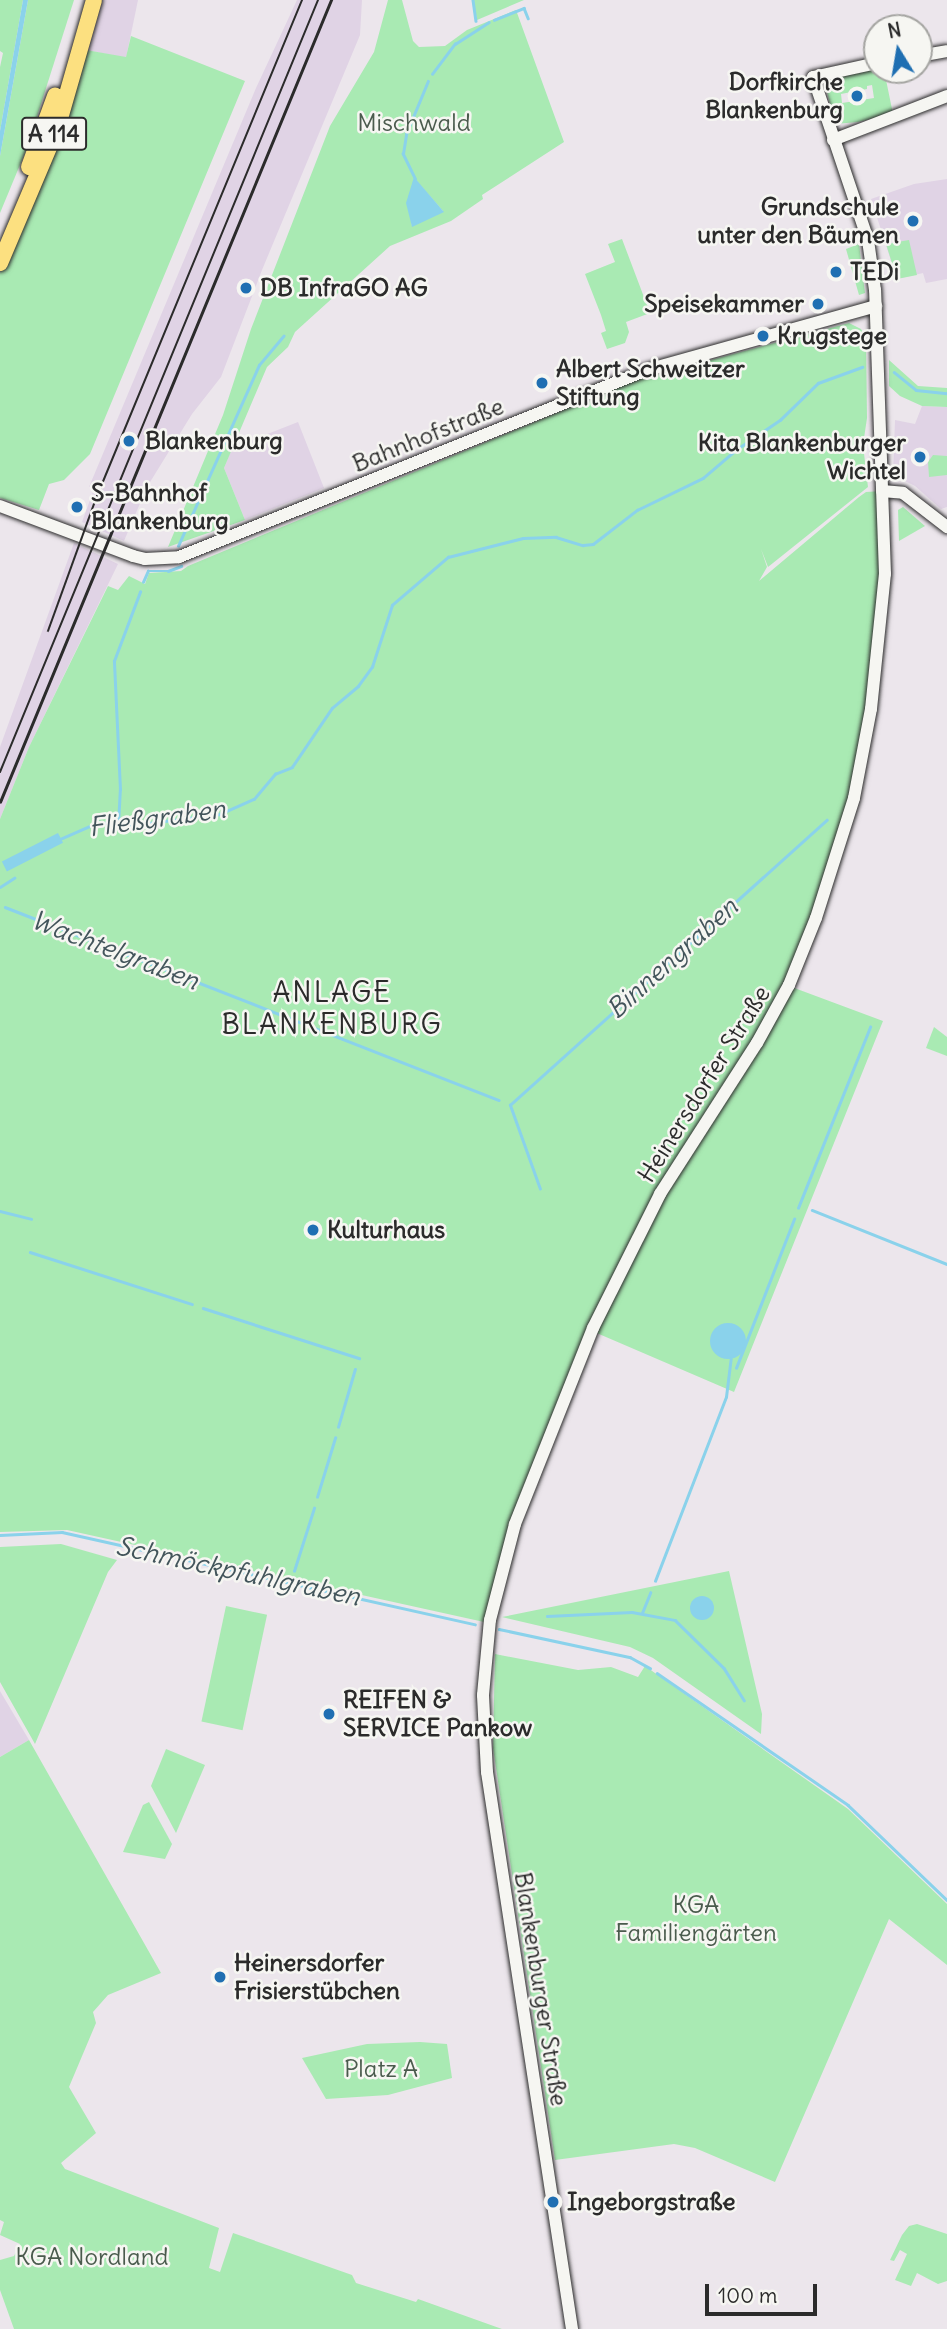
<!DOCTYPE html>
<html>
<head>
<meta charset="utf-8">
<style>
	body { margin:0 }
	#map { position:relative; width:947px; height:2329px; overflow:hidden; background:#ece6ec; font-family:Delius,sans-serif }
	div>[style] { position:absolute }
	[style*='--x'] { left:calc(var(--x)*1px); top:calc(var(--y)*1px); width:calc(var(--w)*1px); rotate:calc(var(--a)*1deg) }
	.built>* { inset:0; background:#e0d3e5 }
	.green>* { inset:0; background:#a9eab3; transform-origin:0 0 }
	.water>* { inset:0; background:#8ad2eb; transform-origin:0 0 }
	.round { border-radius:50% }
	.stream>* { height:2.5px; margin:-1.25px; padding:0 1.25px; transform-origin:1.25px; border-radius:1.25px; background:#8ad2eb }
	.roads { filter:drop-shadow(0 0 2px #2b2b2b) drop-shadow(0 0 2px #2b2b2b) }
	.secondary>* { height:12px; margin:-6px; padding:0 6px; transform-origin:6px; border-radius:6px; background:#f6f6f2 }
	.motorway>* { height:16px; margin:-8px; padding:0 8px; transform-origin:8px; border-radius:8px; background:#fce080 }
	.tram>* { height:2px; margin:-1px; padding:0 1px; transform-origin:1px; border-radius:1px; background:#2b2b2b }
	.rail>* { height:2.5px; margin:-1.25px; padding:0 1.25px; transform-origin:1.25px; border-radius:1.25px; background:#2b2b2b }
	.dots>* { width:19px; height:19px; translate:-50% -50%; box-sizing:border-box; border:4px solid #f6f6f2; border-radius:50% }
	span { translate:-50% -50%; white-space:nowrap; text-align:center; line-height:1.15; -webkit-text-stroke:5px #f6f6f2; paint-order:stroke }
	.shield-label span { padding:2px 5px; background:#f6f6f2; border:2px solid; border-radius:5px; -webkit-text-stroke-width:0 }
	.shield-label { font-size:23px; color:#2b2b2b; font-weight:700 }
	.poi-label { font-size:24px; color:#2b2b2b; font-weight:700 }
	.right { translate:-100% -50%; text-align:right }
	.left { translate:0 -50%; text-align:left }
	.park-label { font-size:24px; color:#4a5b4d }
	.street-label { font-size:24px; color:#2b2b2b }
	.water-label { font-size:26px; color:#43555b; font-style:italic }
	.quarter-label { font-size:28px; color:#2b2b2b; letter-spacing:2px }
	.north { position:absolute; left:863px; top:14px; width:70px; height:70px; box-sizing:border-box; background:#f6f6f2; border:2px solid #a5a5a2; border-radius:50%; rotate:349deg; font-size:19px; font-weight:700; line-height:28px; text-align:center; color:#2b2b2b }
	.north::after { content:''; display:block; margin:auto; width:24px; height:32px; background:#1f6fb2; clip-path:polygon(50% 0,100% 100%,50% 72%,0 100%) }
	.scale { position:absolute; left:705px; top:2284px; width:112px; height:32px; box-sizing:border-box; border:4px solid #2b2b2b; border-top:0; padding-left:9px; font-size:21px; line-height:24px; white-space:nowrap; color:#2b2b2b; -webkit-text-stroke:5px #f6f6f2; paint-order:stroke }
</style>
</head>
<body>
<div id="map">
	<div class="built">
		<div style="clip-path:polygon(100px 0,138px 0,126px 58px,86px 50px)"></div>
		<div style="clip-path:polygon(297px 0,362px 0,360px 35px,262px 270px,221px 377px,192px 414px,147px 487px,124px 541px,82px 522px,94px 489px,89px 487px,256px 88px)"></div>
		<div style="clip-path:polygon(947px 179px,947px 279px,926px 283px,923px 273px,897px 279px,871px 199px,914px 184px)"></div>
		<div style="clip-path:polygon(922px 406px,947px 407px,947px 507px,941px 509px,915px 486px,893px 475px,895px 420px,915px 424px)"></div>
		<div style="clip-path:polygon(298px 422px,324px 488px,245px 520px,224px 468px,232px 448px)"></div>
		<div style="clip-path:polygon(74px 543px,118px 564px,29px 747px,0 819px,0 747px)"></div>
		<div style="clip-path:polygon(0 1691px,29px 1740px,0 1757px)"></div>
	</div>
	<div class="green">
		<div style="clip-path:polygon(0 0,23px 0,0 131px,0 67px,3px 53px,0 51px)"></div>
		<div style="clip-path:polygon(28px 0,74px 0,27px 148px,0 213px,0 156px)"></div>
		<div style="clip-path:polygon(evenodd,388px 0,402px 0,413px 41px,419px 47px,445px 46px,467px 30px,516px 10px,564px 142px,482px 195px,483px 199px,451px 221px,390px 246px,295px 332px,288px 347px,267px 367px,224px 468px,245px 520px,168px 547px,223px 415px,251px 329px,330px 126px,374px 52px,388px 0,414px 178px,443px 211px,412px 226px,411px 220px,414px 178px)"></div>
		<div style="clip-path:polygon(473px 0,524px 0,477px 20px)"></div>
		<div style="clip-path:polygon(131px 36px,245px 81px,90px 454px,64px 480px,49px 484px,39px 510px,0 498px,0 273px,53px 145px,86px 50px,126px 57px)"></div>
		<div style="clip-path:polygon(evenodd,877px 68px,884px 70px,893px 114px,858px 122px,835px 124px,825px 84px,828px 78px,877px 68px,872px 85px,874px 98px,842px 103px,841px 94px,867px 89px,867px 86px,872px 85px)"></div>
		<div style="clip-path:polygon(622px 239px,650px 313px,626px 322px,629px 332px,625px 343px,607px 349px,601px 333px,606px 331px,601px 315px,585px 274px,615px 262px,608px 244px)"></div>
		<div style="clip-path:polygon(909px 240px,917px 275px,897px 279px,886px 244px)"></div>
		<div style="clip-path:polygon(859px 244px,865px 293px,859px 295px,846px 249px)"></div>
		<div style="clip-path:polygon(849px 323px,861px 329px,866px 338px,867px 418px,863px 445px,868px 487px,768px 567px,761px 549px,767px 567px,759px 581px,859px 497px,866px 492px,882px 491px,884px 520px,863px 753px,789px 986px,883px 1021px,734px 1392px,592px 1331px,484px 1622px,67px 1530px,0 1532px,0 819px,29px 747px,108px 586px,118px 590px,129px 576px,145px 584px,149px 573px,181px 571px,188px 566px,636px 380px)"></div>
		<div style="clip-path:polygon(889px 360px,918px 386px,947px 388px,947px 407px,922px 406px,900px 396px,889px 386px)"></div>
		<div style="clip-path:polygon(933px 455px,947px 456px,947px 475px,929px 477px,928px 462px)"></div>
		<div style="clip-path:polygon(903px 507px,925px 526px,899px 541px,898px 510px)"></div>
		<div style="clip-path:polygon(934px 1027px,947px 1037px,947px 1056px,926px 1048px)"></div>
		<div style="clip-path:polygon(61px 1544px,117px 1560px,108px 1572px,35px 1744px,0 1682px,0 1547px)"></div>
		<div style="clip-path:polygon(729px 1571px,762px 1714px,761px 1734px,653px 1658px,630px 1647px,502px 1617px)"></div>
		<div style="left:226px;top:1606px;width:42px;height:118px;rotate:12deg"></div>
		<div style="clip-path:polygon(495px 1654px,578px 1670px,611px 1667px,638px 1677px,645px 1666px,848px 1809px,947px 1904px,947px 1965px,889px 1919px,775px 2182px,695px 2148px,674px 2144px,555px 2160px,493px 1748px)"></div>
		<div style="clip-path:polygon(29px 1740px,161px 1973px,108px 1995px,93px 2012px,96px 2023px,69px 2087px,96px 2133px,61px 2163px,65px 2169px,219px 2228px,209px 2268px,220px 2272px,233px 2233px,352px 2275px,356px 2283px,416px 2302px,418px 2299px,502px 2329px,14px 2329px,0 2290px,0 2260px,14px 2256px,20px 2244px,0 2235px,4px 2222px,0 2220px,0 1757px)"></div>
		<div style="clip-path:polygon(166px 1749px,205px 1765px,176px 1833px,151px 1786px)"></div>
		<div style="clip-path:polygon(149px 1802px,172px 1844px,165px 1859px,123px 1852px,143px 1805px)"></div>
		<div style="clip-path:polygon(420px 2042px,447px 2044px,452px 2078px,388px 2095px,326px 2099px,302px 2058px,367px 2044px)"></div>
		<div style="clip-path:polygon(917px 2224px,947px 2234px,947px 2281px,938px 2284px,917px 2273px,911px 2286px,895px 2280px,907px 2254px,900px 2250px,894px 2261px,890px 2260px,902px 2235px,909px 2226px)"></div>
	</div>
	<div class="water">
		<div style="clip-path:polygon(23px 0,28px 0,0 156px,0 131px)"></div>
		<div style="clip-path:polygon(414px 177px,444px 212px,412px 227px,406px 203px)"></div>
		<div style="left:58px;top:833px;width:11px;height:63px;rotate:63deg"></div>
		<div class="round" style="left:710px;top:1323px;width:36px;height:36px"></div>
		<div class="round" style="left:690px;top:1596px;width:24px;height:24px"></div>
	</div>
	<div class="stream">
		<div style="--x:473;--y:0;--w:21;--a:82"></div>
		<div style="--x:494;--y:20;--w:32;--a:-22"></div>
		<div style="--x:524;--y:8;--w:11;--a:68"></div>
		<div style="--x:432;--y:74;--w:38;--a:-53"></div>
		<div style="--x:455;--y:44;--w:40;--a:-32.9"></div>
		<div style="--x:415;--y:179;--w:28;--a:-116"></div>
		<div style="--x:403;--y:154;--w:20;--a:-81"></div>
		<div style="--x:406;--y:134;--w:57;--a:-67.5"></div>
		<div style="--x:894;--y:372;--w:28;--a:39"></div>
		<div style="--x:916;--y:390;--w:31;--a:6"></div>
		<div style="--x:178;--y:546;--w:198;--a:-65.9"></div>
		<div style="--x:259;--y:365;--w:38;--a:-50"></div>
		<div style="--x:143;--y:582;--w:12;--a:-66"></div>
		<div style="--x:148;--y:571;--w:20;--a:0"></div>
		<div style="--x:168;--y:571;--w:14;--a:-21"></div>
		<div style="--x:118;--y:825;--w:35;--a:-87"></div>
		<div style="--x:120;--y:790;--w:129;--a:-92.7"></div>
		<div style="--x:114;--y:661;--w:74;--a:-69.4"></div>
		<div style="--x:58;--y:840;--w:45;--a:-23.7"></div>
		<div style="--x:99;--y:822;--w:26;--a:9"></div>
		<div style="--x:125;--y:826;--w:96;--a:-7.2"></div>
		<div style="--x:220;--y:814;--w:37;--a:-24"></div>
		<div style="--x:254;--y:799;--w:33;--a:-50"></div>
		<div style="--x:275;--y:774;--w:18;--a:-22"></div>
		<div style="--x:292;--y:767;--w:71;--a:-55.9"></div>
		<div style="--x:332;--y:708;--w:34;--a:-40"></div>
		<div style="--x:358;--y:686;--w:24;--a:-54"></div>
		<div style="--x:372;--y:667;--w:65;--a:-72.1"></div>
		<div style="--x:392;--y:605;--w:74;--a:-40.6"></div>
		<div style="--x:448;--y:557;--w:77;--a:-14.2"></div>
		<div style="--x:523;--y:538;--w:33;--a:-2"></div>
		<div style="--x:556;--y:537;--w:28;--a:17"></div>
		<div style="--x:583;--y:545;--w:10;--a:-6"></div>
		<div style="--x:593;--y:544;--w:56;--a:-37.7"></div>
		<div style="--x:637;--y:510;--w:73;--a:-25.9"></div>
		<div style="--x:703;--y:478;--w:45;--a:-40.5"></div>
		<div style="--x:737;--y:449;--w:52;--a:-34"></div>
		<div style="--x:780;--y:420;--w:53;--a:-44.2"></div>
		<div style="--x:818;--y:383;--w:47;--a:-20"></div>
		<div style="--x:0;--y:887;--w:17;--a:-33"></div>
		<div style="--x:5;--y:907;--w:530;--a:21.34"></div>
		<div style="--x:540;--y:1189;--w:89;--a:-109.7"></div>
		<div style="--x:510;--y:1105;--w:426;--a:-42"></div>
		<div style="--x:798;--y:1208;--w:195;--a:-68.3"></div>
		<div style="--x:812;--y:1210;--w:145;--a:21.8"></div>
		<div style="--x:0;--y:1211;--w:32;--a:14"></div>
		<div style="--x:30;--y:1252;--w:170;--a:17.8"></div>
		<div style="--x:203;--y:1308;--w:164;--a:17.8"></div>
		<div style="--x:736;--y:1368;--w:160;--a:-68.7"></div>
		<div style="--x:338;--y:1427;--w:60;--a:-73.7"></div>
		<div style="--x:317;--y:1497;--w:62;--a:-73"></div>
		<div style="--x:0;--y:1535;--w:62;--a:-2.8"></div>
		<div style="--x:62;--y:1532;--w:423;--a:12.6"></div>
		<div style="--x:294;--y:1571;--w:66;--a:-72.4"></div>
		<div style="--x:655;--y:1581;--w:197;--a:-68.9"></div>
		<div style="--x:726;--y:1397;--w:38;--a:-83"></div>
		<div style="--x:642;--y:1613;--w:22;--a:-68"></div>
		<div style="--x:547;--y:1616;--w:85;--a:-2.7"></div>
		<div style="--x:632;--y:1612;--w:44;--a:10.5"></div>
		<div style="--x:675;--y:1620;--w:69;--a:44.4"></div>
		<div style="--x:724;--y:1668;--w:38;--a:58"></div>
		<div style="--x:499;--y:1629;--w:134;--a:12.1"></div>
		<div style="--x:630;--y:1657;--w:23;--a:29"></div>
		<div style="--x:657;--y:1673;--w:232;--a:34.6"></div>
		<div style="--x:848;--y:1805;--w:137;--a:43.8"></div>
	</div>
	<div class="roads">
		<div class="secondary">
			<div style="--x:919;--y:56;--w:28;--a:-10"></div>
			<div style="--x:833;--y:140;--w:122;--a:-21.1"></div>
			<div style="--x:882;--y:491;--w:21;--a:5"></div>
			<div style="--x:903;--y:493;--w:56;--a:37.7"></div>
			<div style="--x:0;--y:506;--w:142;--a:20.6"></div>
			<div style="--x:133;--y:556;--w:12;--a:14"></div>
			<div style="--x:145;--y:559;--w:34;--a:-3"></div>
			<div style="--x:179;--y:557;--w:504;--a:-21.78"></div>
			<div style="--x:647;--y:370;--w:238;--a:-15.6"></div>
			<div style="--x:572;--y:2329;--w:563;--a:-98.68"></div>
			<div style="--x:487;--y:1772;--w:77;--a:-93"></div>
			<div style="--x:483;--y:1695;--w:75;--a:-84.7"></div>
			<div style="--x:490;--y:1620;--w:99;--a:-75.4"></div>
			<div style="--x:515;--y:1524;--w:211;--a:-68.3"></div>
			<div style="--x:593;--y:1328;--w:150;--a:-63.4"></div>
			<div style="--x:660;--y:1194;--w:179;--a:-57.3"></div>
			<div style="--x:757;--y:1043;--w:66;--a:-61.1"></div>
			<div style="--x:789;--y:985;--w:72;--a:-68.1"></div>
			<div style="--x:816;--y:918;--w:126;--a:-72.4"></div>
			<div style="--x:854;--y:798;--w:91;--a:-79.2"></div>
			<div style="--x:871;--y:709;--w:136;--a:-84.1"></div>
			<div style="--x:885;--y:574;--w:284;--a:-92"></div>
			<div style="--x:875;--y:290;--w:50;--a:-98"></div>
			<div style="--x:868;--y:240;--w:172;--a:-108.6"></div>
			<div style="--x:813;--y:77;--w:66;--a:-12.3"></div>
		</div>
		<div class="motorway">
			<div style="--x:29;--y:167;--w:76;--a:-69.9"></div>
			<div style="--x:0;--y:263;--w:146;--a:-67"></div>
			<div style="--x:57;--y:129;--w:134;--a:-74"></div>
		</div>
	</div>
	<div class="tram">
		<div style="--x:48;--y:631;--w:144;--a:-70.1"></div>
		<div style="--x:97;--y:496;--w:537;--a:-67.54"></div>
		<div style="--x:0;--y:772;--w:835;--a:-67.61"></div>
	</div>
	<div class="rail">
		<div style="--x:0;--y:802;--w:868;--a:-67.57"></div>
	</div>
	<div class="dots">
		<div style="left:857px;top:96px;background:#1f6fb2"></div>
		<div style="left:913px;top:221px;background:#1f6fb2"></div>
		<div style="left:836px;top:272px;background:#1f6fb2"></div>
		<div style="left:246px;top:288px;background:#1f6fb2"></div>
		<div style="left:818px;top:304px;background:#1f6fb2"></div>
		<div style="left:763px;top:336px;background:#1f6fb2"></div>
		<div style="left:542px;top:383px;background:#1f6fb2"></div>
		<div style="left:129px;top:441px;background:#1f6fb2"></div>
		<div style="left:920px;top:457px;background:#1f6fb2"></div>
		<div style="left:77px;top:507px;background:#1f6fb2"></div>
		<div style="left:313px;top:1230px;background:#1f6fb2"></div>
		<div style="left:329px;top:1714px;background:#1f6fb2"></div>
		<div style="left:220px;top:1977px;background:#1f6fb2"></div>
		<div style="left:553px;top:2202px;background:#1f6fb2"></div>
	</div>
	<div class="shield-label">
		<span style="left:54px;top:134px">A 114</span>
	</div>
	<div class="poi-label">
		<span class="right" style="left:843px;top:96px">Dorfkirche<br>Blankenburg</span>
		<span class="right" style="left:899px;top:221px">Grundschule<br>unter den Bäumen</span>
		<span class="left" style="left:850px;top:272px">TEDi</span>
		<span class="left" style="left:260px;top:288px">DB InfraGO AG</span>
		<span class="right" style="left:804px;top:304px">Speisekammer</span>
		<span class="left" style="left:777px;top:336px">Krugstege</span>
		<span class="left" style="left:556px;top:383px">Albert Schweitzer<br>Stiftung</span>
		<span class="left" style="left:145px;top:441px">Blankenburg</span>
		<span class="right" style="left:906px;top:457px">Kita Blankenburger<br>Wichtel</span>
		<span class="left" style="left:91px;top:507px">S-Bahnhof<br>Blankenburg</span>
		<span class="left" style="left:327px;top:1230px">Kulturhaus</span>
		<span class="left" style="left:343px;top:1714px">REIFEN &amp;<br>SERVICE Pankow</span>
		<span class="left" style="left:234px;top:1977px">Heinersdorfer<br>Frisierstübchen</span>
		<span class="left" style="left:567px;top:2202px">Ingeborgstraße</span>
	</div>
	<div class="park-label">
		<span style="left:414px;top:123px">Mischwald</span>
		<span style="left:696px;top:1919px">KGA<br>Familiengärten</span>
		<span style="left:381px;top:2069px">Platz A</span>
		<span style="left:92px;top:2257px">KGA Nordland</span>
	</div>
	<div class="street-label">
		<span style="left:428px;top:435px;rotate:-22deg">Bahnhofstraße</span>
		<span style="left:704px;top:1084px;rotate:-58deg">Heinersdorfer Straße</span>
		<span style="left:541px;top:1989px;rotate:81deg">Blankenburger Straße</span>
	</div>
	<div class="water-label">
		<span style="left:157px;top:818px;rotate:-8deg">Fließgraben</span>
		<span style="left:115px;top:950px;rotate:21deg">Wachtelgraben</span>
		<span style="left:672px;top:958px;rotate:-42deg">Binnengraben</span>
		<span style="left:238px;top:1571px;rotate:12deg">Schmöckpfuhlgraben</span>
	</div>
	<div class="quarter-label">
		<span style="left:332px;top:1008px">ANLAGE<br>BLANKENBURG</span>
	</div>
	<div class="north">N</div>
	<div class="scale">100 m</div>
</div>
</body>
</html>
